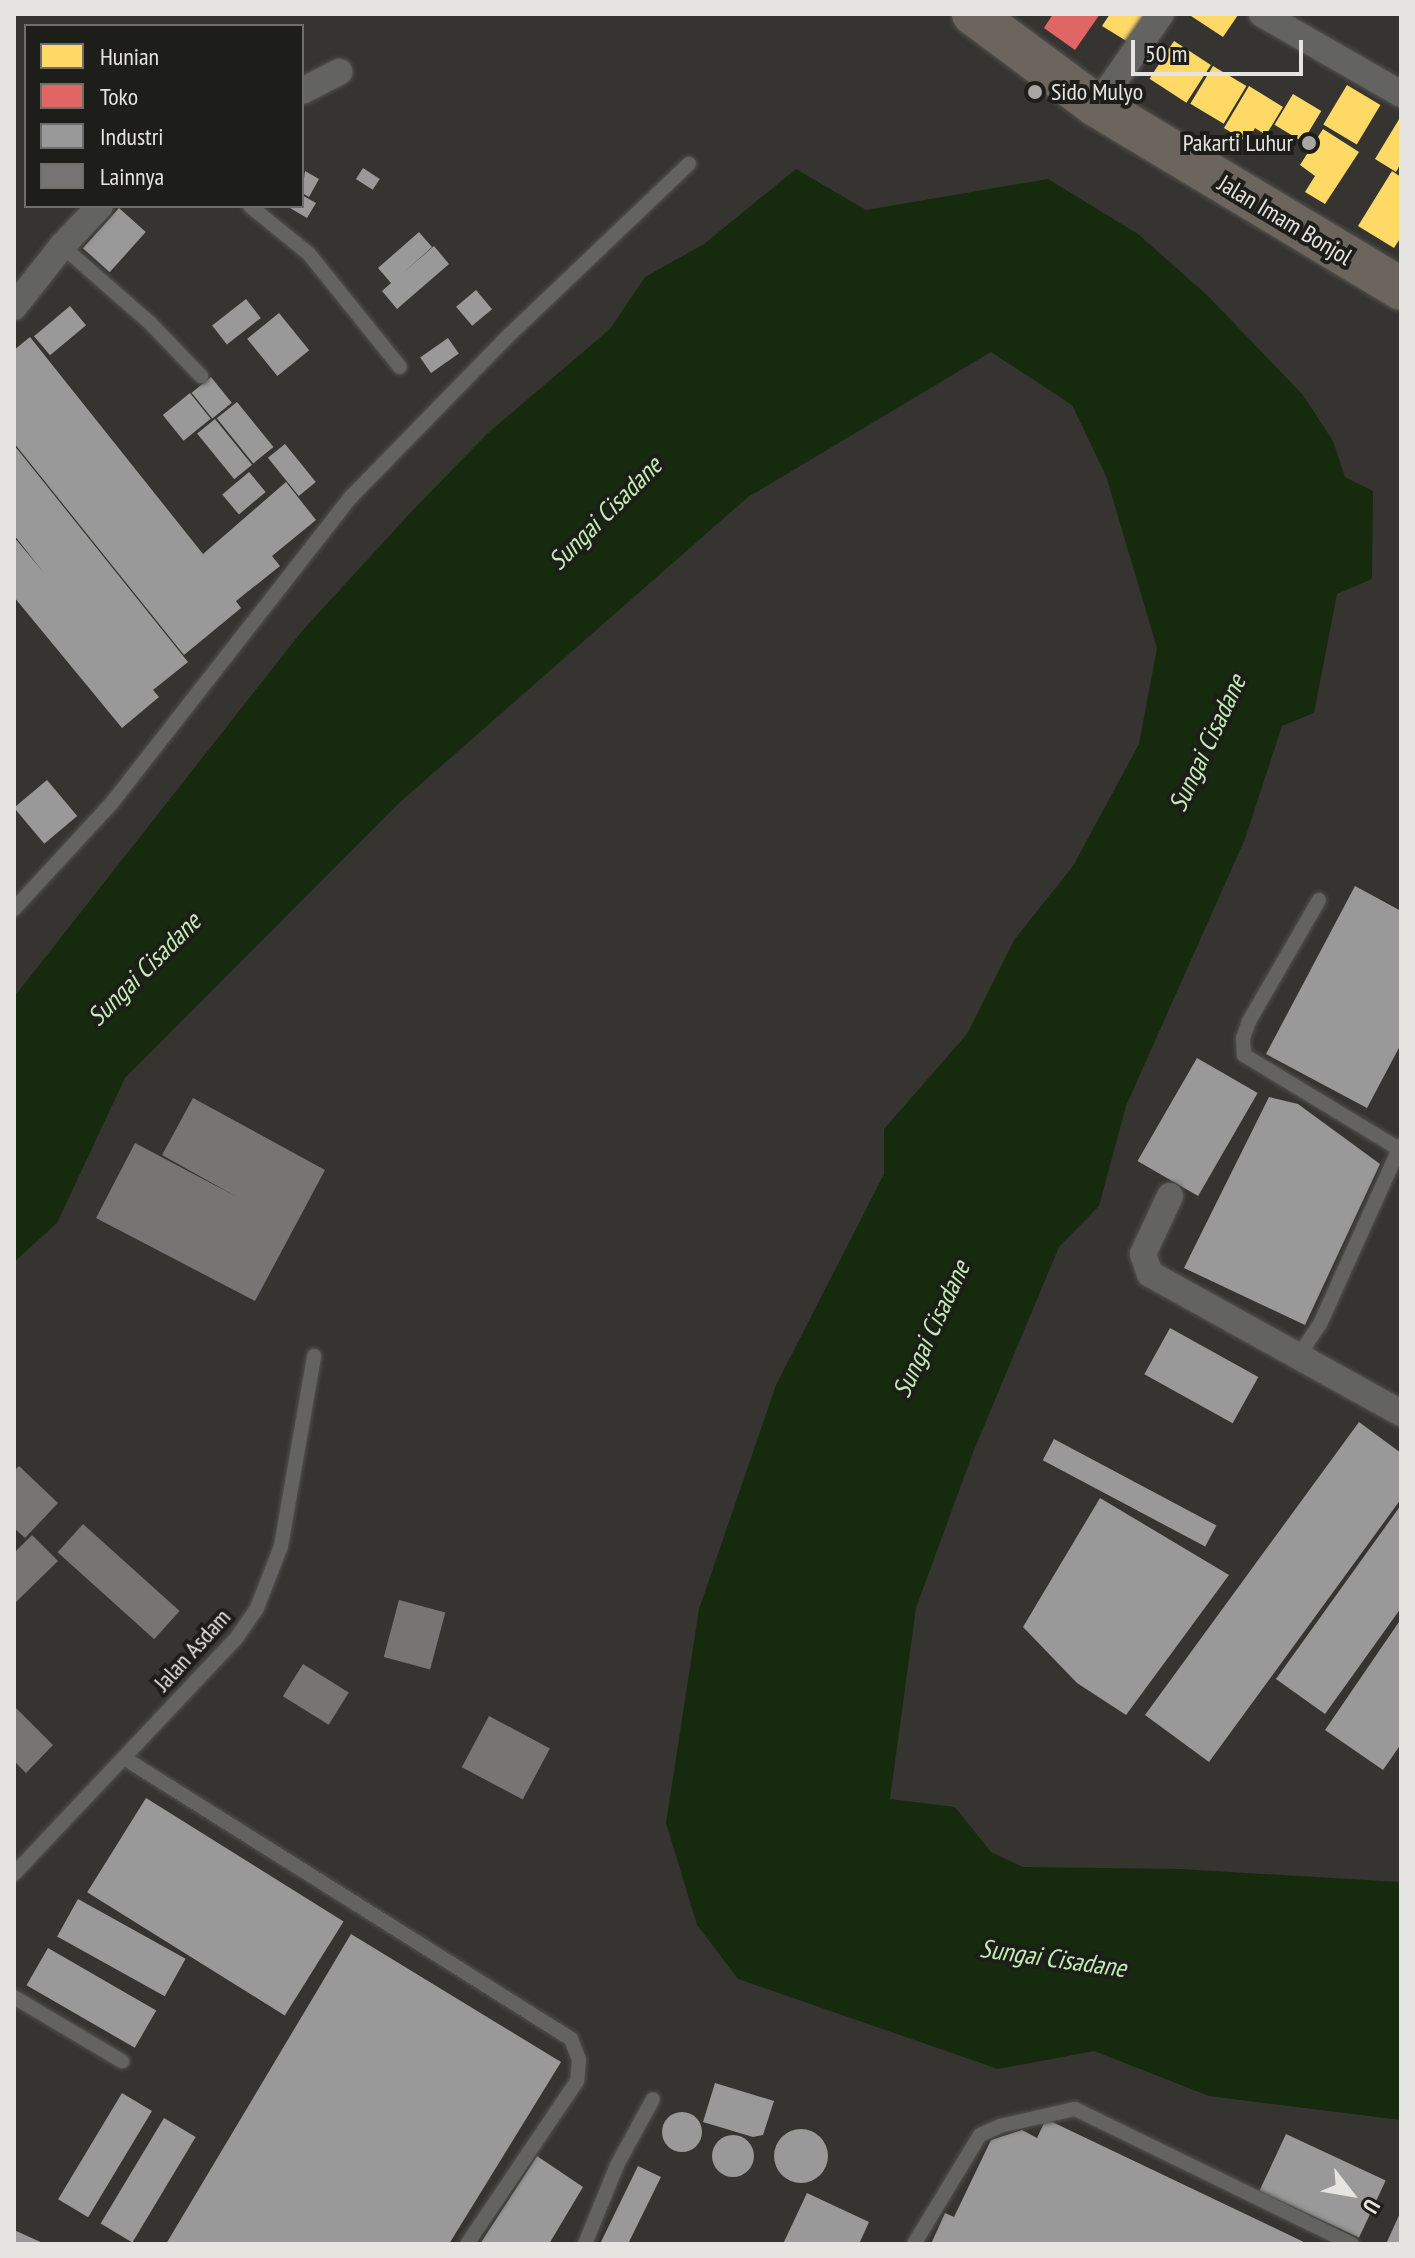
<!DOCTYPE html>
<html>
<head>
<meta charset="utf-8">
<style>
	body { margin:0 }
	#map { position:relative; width:1415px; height:2258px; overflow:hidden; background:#363431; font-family:"PT Sans Narrow",sans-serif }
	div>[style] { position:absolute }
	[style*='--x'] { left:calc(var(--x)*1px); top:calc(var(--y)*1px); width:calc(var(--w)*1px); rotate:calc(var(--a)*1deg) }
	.water>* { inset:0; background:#162b0e }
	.homes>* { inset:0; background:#ffd966; transform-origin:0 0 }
	.shops>* { inset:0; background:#e06666 }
	.industry>* { inset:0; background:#999; transform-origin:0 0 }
	.round { border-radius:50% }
	.building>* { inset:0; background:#767573; transform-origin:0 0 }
	.roads { filter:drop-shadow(0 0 2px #52514e) drop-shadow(0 0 2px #52514e) }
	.service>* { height:14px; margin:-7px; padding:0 7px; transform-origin:7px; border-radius:7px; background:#636361 }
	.minor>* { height:26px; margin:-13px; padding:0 13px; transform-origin:13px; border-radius:13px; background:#636361 }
	.primary>* { height:42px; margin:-21px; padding:0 21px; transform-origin:21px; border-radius:21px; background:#6b655d }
	.dots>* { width:22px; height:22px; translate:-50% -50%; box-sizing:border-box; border:4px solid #1d1d1a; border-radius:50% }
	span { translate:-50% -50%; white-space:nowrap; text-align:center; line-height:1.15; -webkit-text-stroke:8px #1d1d1a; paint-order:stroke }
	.poi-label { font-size:24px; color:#e5e4e1 }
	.left { translate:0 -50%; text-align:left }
	.right { translate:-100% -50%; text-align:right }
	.street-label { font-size:24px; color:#e5e4e1 }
	.water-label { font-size:26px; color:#c2eeb3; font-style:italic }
	.frame { position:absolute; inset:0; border:16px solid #e5e4e1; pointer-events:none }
	.legend { position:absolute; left:24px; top:24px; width:280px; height:184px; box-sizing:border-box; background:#1d1d1a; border:2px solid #6d6d6a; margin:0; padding:10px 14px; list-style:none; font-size:24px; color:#e5e4e1 }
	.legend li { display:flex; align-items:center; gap:16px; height:40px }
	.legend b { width:40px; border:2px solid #6d6d6a }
	.north { position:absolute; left:1311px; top:2154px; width:80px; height:80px; -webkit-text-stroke:6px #1d1d1a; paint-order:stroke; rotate:121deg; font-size:22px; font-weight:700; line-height:32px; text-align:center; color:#e5e4e1 }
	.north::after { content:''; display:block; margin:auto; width:28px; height:36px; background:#e5e4e1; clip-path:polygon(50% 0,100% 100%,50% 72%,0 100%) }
	.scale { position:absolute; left:1131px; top:40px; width:172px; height:36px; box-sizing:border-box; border:4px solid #e5e4e1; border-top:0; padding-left:10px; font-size:24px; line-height:28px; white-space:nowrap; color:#e5e4e1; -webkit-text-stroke:6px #1d1d1a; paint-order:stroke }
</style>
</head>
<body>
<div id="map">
	<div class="water">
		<div style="clip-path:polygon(796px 169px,866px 210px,1048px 179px,1138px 234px,1207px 295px,1303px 395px,1333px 441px,1345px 477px,1373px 491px,1372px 579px,1337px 594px,1314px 713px,1282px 726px,1245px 839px,1126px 1106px,1099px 1206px,1059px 1247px,974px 1450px,916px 1608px,890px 1799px,955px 1807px,991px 1852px,1023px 1867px,1181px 1869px,1401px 1882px,1401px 2120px,1209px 2096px,1094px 2051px,998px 2069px,738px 1979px,697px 1925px,666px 1823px,699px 1609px,776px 1385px,884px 1174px,884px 1129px,967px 1034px,1014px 940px,1073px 866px,1139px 744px,1157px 648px,1106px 476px,1072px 405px,991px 352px,748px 497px,398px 804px,125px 1078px,57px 1223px,14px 1262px,14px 997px,302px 631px,412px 511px,487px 434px,610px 329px,645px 277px,704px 244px)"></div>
	</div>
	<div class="homes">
		<div style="clip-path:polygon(1110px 14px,1149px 14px,1133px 45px,1102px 26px)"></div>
		<div style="clip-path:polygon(1188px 14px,1236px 14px,1238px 15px,1223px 37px)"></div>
		<div style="left:1174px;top:41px;width:44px;height:45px;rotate:33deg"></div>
		<div style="left:1213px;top:66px;width:39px;height:44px;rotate:31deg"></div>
		<div style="left:1347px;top:85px;width:39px;height:46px;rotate:31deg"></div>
		<div style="clip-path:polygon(1249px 86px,1283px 107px,1266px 135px,1255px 128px,1247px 142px,1224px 128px)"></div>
		<div style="left:1293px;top:94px;width:33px;height:36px;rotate:31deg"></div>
		<div style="clip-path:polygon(1401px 116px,1401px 163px,1396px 172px,1375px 159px)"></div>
		<div style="clip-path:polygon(1323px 129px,1359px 152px,1325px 204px,1305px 192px,1315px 176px,1300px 165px)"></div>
		<div style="clip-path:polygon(1392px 171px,1401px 177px,1401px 237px,1394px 248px,1358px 226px)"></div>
	</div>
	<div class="shops">
		<div style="clip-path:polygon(1053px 14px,1100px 14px,1075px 50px,1044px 28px)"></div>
	</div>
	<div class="industry">
		<div style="left:363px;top:168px;width:20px;height:13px;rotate:33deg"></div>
		<div style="clip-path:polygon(305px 171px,319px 179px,309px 197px,302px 193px)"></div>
		<div style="clip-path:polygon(302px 195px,316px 203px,307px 218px,290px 208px,302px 206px)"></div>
		<div style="left:119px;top:208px;width:36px;height:54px;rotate:42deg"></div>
		<div style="clip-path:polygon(419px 232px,432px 247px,403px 273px,434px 246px,449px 264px,397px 309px,382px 291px,391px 283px,378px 268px)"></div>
		<div style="left:476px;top:290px;width:25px;height:26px;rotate:50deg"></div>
		<div style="left:246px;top:299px;width:24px;height:43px;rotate:52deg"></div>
		<div style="left:70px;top:306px;width:25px;height:47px;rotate:50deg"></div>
		<div style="left:279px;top:313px;width:48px;height:41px;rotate:51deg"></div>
		<div style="clip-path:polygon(30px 337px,203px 554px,286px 482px,316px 520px,272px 556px,280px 566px,236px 601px,241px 608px,184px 655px,14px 443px,14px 350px)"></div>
		<div style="left:448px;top:338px;width:19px;height:34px;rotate:55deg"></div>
		<div style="left:211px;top:377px;width:33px;height:25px;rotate:51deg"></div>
		<div style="left:190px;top:393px;width:33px;height:35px;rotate:51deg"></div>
		<div style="left:237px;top:402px;width:58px;height:26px;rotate:51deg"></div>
		<div style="left:215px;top:419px;width:59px;height:23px;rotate:51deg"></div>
		<div style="left:285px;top:444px;width:49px;height:22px;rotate:51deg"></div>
		<div style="clip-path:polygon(14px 445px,188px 662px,153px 690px,159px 697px,122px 728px,14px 597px,14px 537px,44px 573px,14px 535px)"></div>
		<div style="left:249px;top:472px;width:26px;height:35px;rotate:50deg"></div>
		<div style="left:47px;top:780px;width:47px;height:43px;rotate:50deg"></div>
		<div style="clip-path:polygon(1355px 886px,1401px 911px,1401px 1044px,1367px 1108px,1266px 1054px)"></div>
		<div style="left:1197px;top:1058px;width:70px;height:119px;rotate:30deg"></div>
		<div style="clip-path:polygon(1269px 1097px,1298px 1104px,1380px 1164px,1305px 1325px,1184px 1268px)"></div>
		<div style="left:1170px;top:1328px;width:101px;height:53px;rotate:29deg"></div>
		<div style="clip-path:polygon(1359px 1422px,1401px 1453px,1401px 1499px,1209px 1762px,1145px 1715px)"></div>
		<div style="left:1054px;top:1439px;width:184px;height:24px;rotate:28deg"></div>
		<div style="clip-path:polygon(1100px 1498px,1229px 1575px,1126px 1715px,1077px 1683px,1023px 1627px)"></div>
		<div style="clip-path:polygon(1401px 1505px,1401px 1608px,1325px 1714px,1276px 1679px)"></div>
		<div style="clip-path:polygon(1401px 1619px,1401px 1744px,1383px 1770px,1325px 1730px)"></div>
		<div style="left:146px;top:1798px;width:233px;height:111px;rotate:32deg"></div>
		<div style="left:78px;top:1899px;width:123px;height:43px;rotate:29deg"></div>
		<div style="clip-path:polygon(351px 1934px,561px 2062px,449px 2244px,166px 2244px)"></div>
		<div style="left:48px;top:1948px;width:125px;height:43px;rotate:30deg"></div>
		<div style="clip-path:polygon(715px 2083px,774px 2101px,763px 2135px,753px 2137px,703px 2122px)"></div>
		<div style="left:122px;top:2093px;width:35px;height:124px;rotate:31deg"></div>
		<div class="round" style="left:662px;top:2112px;width:40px;height:40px"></div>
		<div style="left:164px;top:2118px;width:37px;height:123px;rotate:31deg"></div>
		<div style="clip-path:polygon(1046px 2119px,1308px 2244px,931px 2244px,945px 2213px,954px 2217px,991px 2140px,1022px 2130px,1037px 2138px)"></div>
		<div class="round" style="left:774px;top:2129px;width:54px;height:54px"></div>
		<div style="left:1286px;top:2134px;width:110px;height:63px;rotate:25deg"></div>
		<div class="round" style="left:712px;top:2135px;width:42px;height:42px"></div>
		<div style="clip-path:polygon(537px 2156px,583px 2187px,549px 2244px,480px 2244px)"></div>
		<div style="clip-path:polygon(638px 2166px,661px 2177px,628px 2244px,600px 2244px)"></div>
		<div style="clip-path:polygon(807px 2193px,869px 2222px,859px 2244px,783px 2244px)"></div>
		<div style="clip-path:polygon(1401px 2211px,1401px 2244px,1386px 2244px)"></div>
		<div style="clip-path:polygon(14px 2230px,45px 2244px,14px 2244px)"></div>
	</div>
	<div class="building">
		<div style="clip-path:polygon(193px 1098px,325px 1170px,255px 1301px,96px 1218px,135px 1143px,237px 1197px,162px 1155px)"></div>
		<div style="clip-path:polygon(19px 1466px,58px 1503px,25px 1538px,14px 1528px,14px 1471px)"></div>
		<div style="left:83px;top:1524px;width:130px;height:38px;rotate:42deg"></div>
		<div style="clip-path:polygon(32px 1535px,58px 1561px,14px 1604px,14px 1553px)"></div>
		<div style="left:399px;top:1600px;width:48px;height:59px;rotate:15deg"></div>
		<div style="left:303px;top:1664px;width:54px;height:38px;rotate:32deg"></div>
		<div style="clip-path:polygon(14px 1706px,53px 1745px,26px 1773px,14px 1761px)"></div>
		<div style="left:489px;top:1716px;width:69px;height:58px;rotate:28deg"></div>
	</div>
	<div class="roads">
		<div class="service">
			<div style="--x:250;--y:206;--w:76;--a:39.1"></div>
			<div style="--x:309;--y:254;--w:145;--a:51.2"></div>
			<div style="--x:62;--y:246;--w:117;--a:41.2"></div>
			<div style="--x:150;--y:323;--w:74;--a:46.1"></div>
			<div style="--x:1319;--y:900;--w:140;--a:120"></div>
			<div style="--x:1249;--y:1021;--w:18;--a:109"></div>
			<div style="--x:1243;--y:1038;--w:17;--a:87"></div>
			<div style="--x:1244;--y:1055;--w:181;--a:31.2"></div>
			<div style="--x:14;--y:909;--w:143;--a:-47.3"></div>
			<div style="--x:111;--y:804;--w:390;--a:-52"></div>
			<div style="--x:351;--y:497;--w:221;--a:-45.7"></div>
			<div style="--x:505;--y:339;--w:254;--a:-43.6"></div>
			<div style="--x:1299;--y:1355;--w:37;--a:-56"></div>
			<div style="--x:1320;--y:1324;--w:196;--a:-65.7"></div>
			<div style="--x:124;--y:1758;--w:528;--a:32.15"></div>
			<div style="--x:571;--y:2039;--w:22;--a:69"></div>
			<div style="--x:579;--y:2060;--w:21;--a:95"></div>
			<div style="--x:577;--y:2081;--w:197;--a:124"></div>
			<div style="--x:14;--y:1874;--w:325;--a:-46.7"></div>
			<div style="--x:237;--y:1637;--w:35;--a:-55"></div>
			<div style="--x:257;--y:1608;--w:66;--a:-68.8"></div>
			<div style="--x:281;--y:1546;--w:193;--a:-80.1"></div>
			<div style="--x:14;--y:1997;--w:126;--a:30.7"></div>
			<div style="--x:585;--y:2244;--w:85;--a:-67.9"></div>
			<div style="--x:617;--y:2165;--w:75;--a:-61.4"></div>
			<div style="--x:914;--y:2244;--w:127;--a:-58.8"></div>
			<div style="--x:980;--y:2135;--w:22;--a:-24"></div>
			<div style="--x:1000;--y:2126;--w:77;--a:-12.8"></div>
			<div style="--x:1075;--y:2109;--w:308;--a:26"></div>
		</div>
		<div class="minor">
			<div style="--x:1262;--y:14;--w:160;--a:29.9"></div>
			<div style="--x:302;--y:91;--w:42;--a:-27.2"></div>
			<div style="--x:1097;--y:106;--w:112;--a:-55.2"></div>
			<div style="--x:14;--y:307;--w:78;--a:-51.8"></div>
			<div style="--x:62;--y:246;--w:55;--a:-46.5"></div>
			<div style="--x:1170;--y:1196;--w:64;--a:115"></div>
			<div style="--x:1143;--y:1254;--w:21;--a:71"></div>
			<div style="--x:1150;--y:1274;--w:287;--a:29"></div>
		</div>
		<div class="primary">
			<div style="--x:973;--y:14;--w:154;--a:36.6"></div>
			<div style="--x:1097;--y:106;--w:355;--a:31"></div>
		</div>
	</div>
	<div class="dots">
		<div style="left:1035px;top:92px;background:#a8a6a3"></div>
		<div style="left:1309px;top:143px;background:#a8a6a3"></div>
	</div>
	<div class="poi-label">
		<span class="left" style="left:1051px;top:92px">Sido Mulyo</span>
		<span class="right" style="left:1293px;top:143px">Pakarti Luhur</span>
	</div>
	<div class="street-label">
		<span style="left:1285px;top:220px;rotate:31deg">Jalan Imam Bonjol</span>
		<span style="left:192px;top:1650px;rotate:-48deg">Jalan Asdam</span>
	</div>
	<div class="water-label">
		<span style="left:605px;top:513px;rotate:-45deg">Sungai Cisadane</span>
		<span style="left:1207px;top:743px;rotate:-65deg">Sungai Cisadane</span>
		<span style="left:144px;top:969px;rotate:-45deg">Sungai Cisadane</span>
		<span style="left:931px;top:1329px;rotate:-65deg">Sungai Cisadane</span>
		<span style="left:1053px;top:1958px;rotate:8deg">Sungai Cisadane</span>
	</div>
	<div class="frame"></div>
	<ul class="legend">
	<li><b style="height:22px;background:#ffd966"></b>Hunian</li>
	<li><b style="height:22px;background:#e06666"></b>Toko</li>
	<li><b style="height:22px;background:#999"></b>Industri</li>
	<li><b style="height:22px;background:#767573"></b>Lainnya</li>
	</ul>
	<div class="north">U</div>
	<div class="scale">50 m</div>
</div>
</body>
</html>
